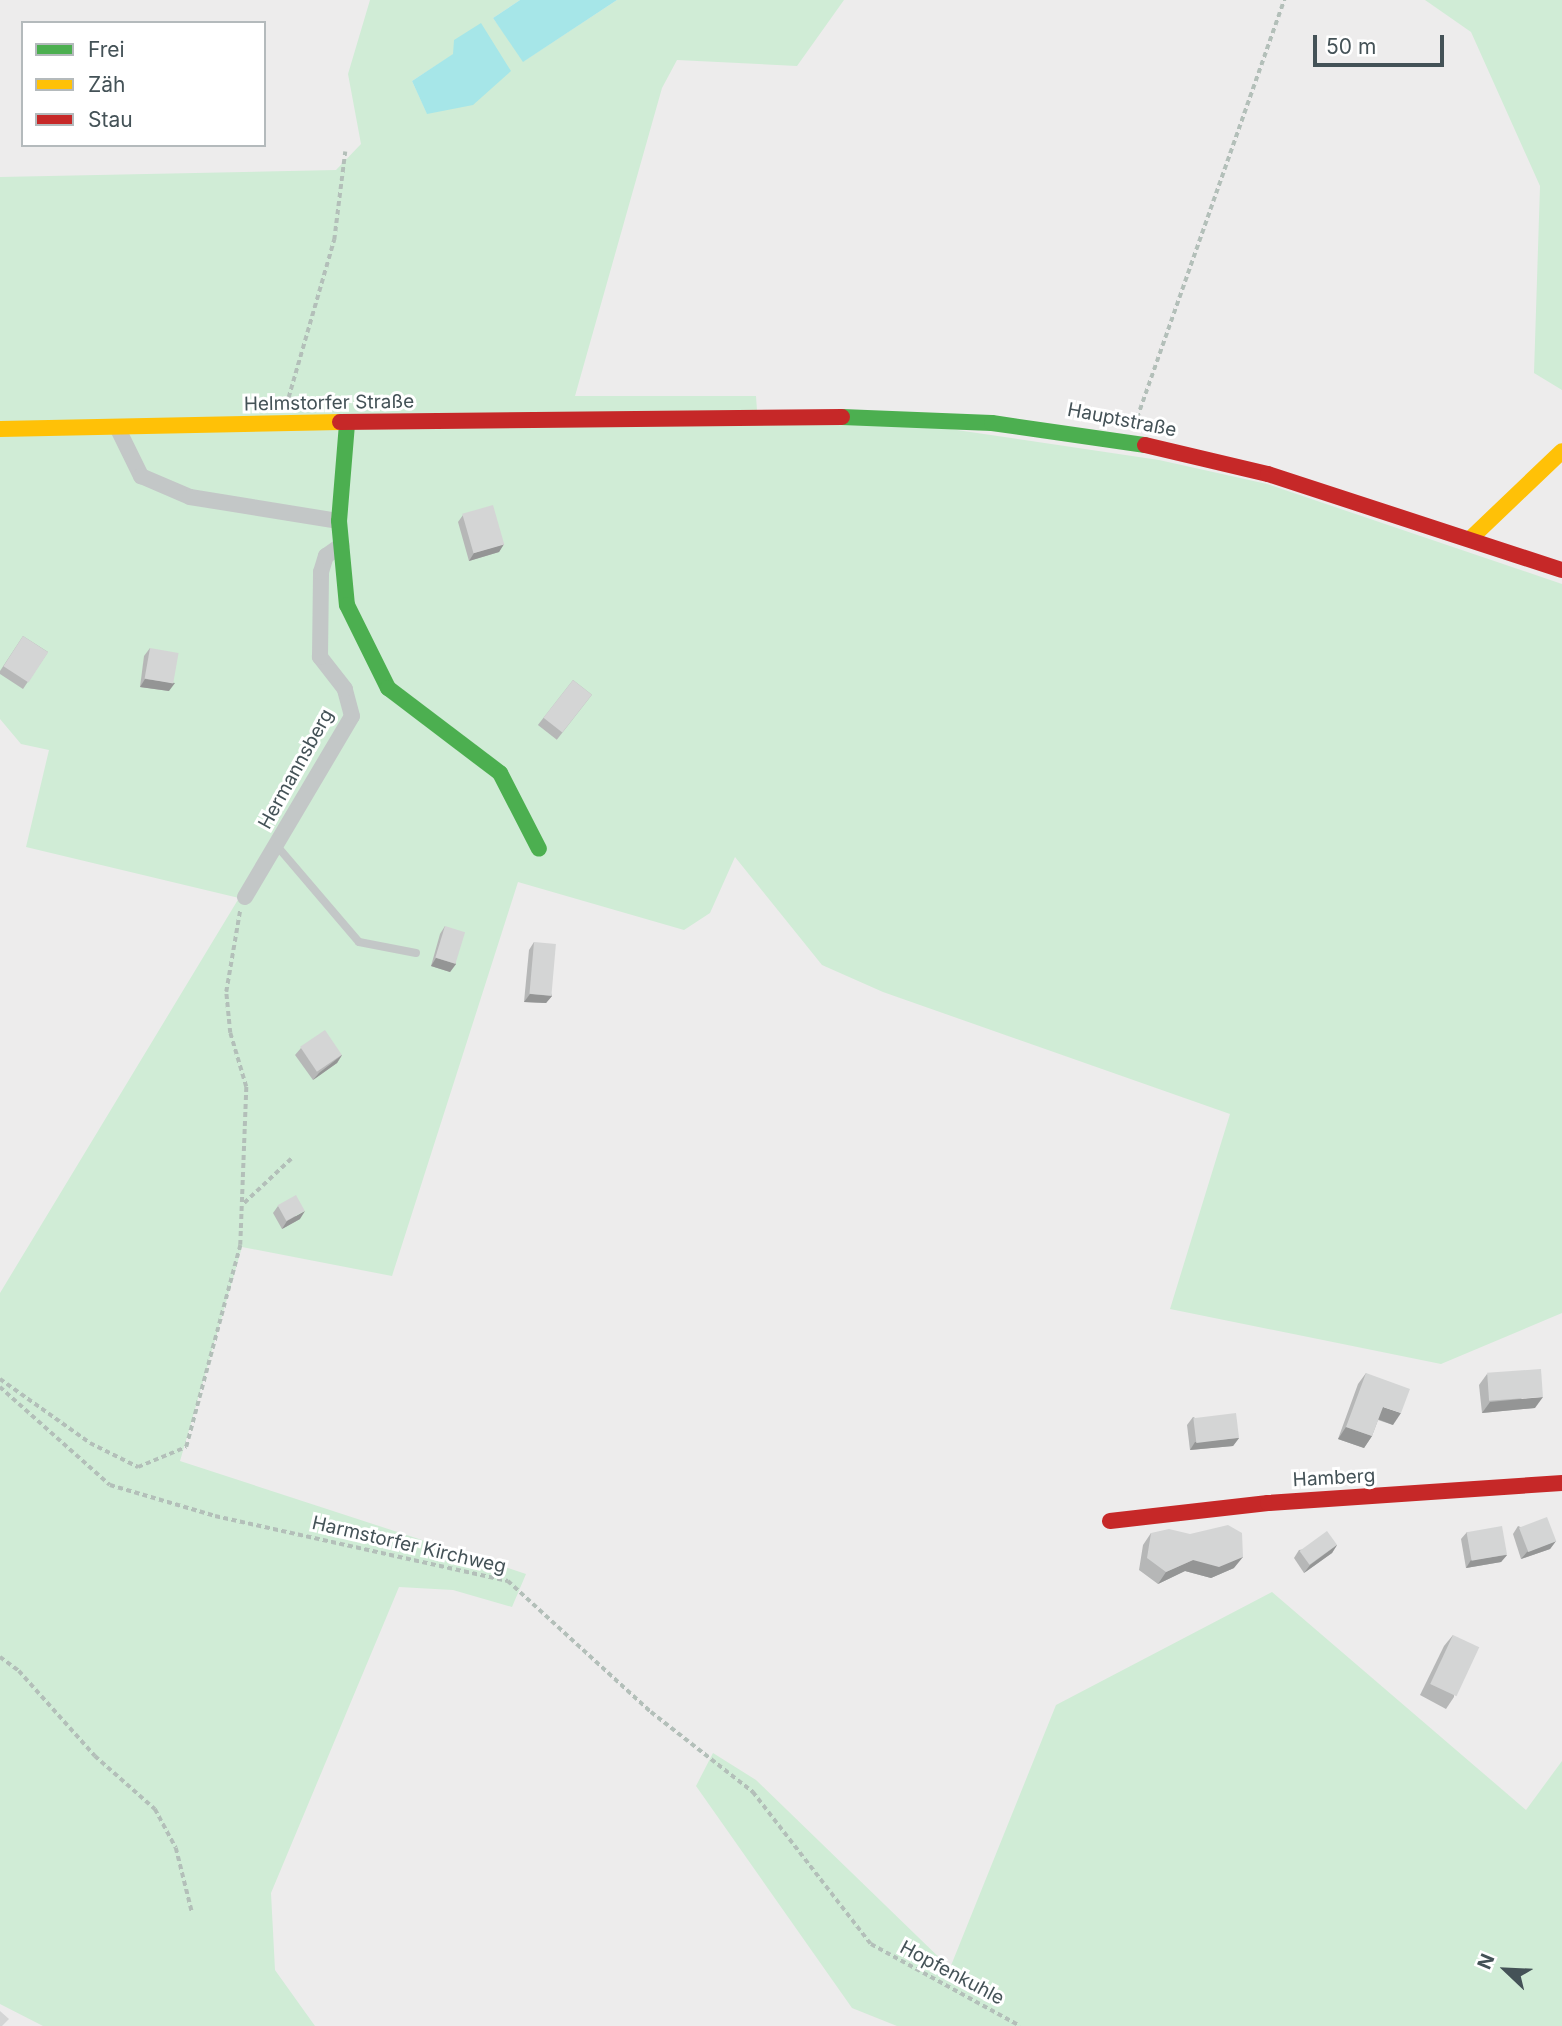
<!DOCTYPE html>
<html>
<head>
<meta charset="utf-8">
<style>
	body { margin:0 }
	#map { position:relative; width:1562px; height:2026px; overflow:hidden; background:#edecec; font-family:Inter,sans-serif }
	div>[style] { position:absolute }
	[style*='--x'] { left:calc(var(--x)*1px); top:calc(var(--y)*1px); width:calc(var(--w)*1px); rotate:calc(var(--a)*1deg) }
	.green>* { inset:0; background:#d0ecd6 }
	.water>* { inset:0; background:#a6e6e8 }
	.path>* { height:3.5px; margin-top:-1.75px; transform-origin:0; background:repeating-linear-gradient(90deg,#b3bfb9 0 5px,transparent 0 8.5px) }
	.lane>* { height:8px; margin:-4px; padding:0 4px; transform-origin:4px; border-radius:4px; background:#c3c7c7 }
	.street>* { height:16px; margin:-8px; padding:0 8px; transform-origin:8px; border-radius:8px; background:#c3c7c7 }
	.fast>* { height:16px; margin:-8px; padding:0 8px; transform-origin:8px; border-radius:8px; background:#4caf50 }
	.slow>* { height:16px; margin:-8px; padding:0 8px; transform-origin:8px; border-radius:8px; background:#ffc107 }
	.jam>* { height:16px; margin:-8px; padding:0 8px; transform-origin:8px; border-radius:8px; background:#c62828 }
	.wall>* { inset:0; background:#b6b7b7; transform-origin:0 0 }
	.shaded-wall>* { inset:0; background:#949595 }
	.building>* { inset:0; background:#d4d5d5; transform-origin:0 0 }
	span { translate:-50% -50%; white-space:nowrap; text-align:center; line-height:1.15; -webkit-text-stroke:6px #fff; paint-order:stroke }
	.street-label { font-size:19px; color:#445257 }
	.legend { position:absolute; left:21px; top:21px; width:245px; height:126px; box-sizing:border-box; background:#fff; border:2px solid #b4babc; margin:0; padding:9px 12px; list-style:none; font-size:21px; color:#445257 }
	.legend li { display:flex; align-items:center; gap:14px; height:35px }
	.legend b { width:35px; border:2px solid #b4babc }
	.north { position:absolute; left:1471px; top:1935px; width:70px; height:70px; -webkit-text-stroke:5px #fff; paint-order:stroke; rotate:293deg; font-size:19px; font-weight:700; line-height:28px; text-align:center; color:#445257 }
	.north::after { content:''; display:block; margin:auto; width:24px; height:32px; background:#445257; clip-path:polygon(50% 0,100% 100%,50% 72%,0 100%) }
	.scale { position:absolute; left:1313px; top:35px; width:131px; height:32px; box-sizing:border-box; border:4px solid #445257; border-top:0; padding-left:9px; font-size:21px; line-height:24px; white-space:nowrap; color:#445257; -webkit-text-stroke:5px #fff; paint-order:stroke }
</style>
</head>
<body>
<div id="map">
	<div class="green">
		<div style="clip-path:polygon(evenodd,370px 0,520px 0,493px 18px,524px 61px,617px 0,844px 0,797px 66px,677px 60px,662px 88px,575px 396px,756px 396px,758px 425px,916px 424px,1159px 460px,1267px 484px,1562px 584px,1562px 1313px,1441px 1364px,1170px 1309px,1230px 1114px,883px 992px,822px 965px,735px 857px,710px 913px,684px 930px,518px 882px,392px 1276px,242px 1247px,180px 1461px,526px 1574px,512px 1607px,453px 1590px,399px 1587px,271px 1893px,275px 1970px,315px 2026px,43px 2026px,0 2004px,0 1293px,239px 898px,26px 847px,49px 750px,21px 744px,0 719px,0 177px,336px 170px,361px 144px,348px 74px,370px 0,454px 54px,427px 113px,412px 81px,454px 54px)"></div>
		<div style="clip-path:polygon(1425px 0,1562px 0,1562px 390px,1534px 373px,1540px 186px,1471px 32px)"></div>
		<div style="clip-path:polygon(1272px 1592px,1526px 1810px,1562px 1761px,1562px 2026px,897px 2026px,852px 2008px,696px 1786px,713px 1753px,756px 1780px,950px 1968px,1056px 1705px)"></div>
	</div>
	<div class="water">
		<div style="clip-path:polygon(520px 0,617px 0,523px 62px,493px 18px)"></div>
		<div style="clip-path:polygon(481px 23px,511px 71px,473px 105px,427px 114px,412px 81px,453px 54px,454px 40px)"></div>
	</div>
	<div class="path">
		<div style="--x:286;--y:406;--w:173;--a:-73.9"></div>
		<div style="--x:334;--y:240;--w:89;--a:-82.9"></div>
		<div style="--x:1134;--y:426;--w:452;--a:-70.6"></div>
		<div style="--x:244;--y:1203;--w:67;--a:-43.2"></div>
		<div style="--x:0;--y:1379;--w:110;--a:35.4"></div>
		<div style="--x:90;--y:1443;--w:54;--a:26.6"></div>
		<div style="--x:138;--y:1467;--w:52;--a:-22.6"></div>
		<div style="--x:186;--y:1447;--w:209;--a:-75"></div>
		<div style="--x:240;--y:1245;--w:158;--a:-87.8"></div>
		<div style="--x:246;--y:1087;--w:56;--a:-106.5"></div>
		<div style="--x:230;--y:1033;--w:41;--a:-95.6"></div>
		<div style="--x:226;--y:992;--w:83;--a:-80.3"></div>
		<div style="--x:0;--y:1387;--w:147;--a:41.7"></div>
		<div style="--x:110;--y:1485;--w:109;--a:16.4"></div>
		<div style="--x:215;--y:1516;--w:300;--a:12.5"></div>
		<div style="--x:508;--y:1581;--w:194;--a:42.5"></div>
		<div style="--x:651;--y:1712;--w:130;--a:38.1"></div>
		<div style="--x:753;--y:1792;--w:192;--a:52.2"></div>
		<div style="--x:871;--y:1944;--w:170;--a:28.8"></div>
		<div style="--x:0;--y:1657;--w:24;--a:36"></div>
		<div style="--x:19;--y:1671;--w:114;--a:48.2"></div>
		<div style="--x:95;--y:1756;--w:80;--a:41.5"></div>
		<div style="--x:155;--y:1809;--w:44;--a:61.7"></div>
		<div style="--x:176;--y:1848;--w:66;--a:76"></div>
	</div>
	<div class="lane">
		<div style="--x:277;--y:846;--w:126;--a:49.5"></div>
		<div style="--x:359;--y:942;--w:58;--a:10.9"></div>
	</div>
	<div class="street">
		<div style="--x:117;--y:427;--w:55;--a:63.9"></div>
		<div style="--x:141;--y:476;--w:53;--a:23.2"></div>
		<div style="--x:190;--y:497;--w:151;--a:9.2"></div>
		<div style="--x:245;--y:897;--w:210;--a:-59.4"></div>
		<div style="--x:352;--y:716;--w:28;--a:-105"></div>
		<div style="--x:345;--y:689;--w:41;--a:-128"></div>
		<div style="--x:320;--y:657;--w:85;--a:-89.3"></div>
		<div style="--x:321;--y:572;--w:17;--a:-73"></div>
		<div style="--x:326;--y:556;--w:19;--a:-35"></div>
	</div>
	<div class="fast">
		<div style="--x:842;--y:417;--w:150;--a:2.3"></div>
		<div style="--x:992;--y:423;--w:155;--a:8.2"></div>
		<div style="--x:347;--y:424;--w:97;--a:94.7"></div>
		<div style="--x:339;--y:521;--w:84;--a:84.6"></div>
		<div style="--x:347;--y:605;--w:93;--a:63.7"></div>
		<div style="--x:388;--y:688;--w:141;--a:37.2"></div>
		<div style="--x:500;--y:773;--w:85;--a:62.8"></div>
	</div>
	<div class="slow">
		<div style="--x:0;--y:429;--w:340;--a:-1.2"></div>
		<div style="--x:1470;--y:539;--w:127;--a:-43.7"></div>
	</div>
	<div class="jam">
		<div style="--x:340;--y:422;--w:502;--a:-0.57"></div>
		<div style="--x:1145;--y:445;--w:126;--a:13.3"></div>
		<div style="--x:1268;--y:474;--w:309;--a:18.1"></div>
		<div style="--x:1110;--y:1521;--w:159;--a:-6.5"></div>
		<div style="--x:1268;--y:1503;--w:295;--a:-3.9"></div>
	</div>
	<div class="wall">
		<div style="clip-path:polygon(463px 515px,504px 544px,499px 552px,469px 561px,458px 522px)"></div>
		<div style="clip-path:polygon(23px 636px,48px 652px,23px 689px,0 674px,0 671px)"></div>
		<div style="clip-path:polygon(150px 648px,169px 691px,140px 687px,144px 656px)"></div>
		<div style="left:573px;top:680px;width:24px;height:57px;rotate:38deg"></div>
		<div style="clip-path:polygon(445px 926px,456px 964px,450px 972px,431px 966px,440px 934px)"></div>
		<div style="clip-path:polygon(534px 942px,552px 996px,546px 1003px,524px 1002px,529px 950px)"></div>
		<div style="clip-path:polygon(301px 1048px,342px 1055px,337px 1063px,313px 1080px,295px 1055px)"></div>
		<div style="clip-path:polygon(278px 1206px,300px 1219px,282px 1229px,273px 1213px)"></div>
		<div style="clip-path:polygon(1366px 1373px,1393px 1425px,1378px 1420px,1372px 1436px,1364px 1448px,1338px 1439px,1358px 1384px)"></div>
		<div style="clip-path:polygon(1487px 1374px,1535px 1408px,1482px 1413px,1479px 1385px)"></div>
		<div style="clip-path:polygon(1193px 1417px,1239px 1438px,1233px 1446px,1190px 1450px,1187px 1425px)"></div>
		<div style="clip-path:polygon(1518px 1526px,1556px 1541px,1550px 1549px,1521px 1559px,1513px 1534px)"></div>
		<div style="clip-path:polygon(1467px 1532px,1507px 1555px,1501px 1562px,1466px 1568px,1461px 1539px)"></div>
		<div style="clip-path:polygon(1151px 1533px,1234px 1568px,1211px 1578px,1185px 1571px,1158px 1584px,1139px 1570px,1143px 1545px)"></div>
		<div style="clip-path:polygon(1337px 1545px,1332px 1553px,1304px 1573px,1294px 1558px,1299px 1550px)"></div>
		<div style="clip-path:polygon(1453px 1635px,1454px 1697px,1446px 1709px,1420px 1695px,1444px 1646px)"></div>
	</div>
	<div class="shaded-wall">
		<div style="clip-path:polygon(504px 544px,499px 552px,469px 561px,474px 553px)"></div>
		<div style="clip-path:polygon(145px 679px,175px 683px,169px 691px,140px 687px)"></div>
		<div style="clip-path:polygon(436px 958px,456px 964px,450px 972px,431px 966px)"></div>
		<div style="clip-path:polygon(530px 994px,552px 996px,546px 1003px,524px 1002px)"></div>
		<div style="clip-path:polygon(342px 1055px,337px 1063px,313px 1080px,319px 1073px)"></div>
		<div style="clip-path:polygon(305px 1211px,300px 1219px,282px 1229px,287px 1221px)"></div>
		<div style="clip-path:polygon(1543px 1397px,1535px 1408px,1482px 1413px,1490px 1402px)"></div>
		<div style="clip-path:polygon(1383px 1407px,1401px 1413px,1393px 1425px,1375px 1418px)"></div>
		<div style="clip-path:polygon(1346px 1427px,1372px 1436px,1364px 1448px,1338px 1439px)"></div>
		<div style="clip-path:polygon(1239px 1438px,1233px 1446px,1190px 1450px,1195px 1442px)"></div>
		<div style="clip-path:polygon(1556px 1541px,1550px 1549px,1521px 1559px,1527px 1552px)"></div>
		<div style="clip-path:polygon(1337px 1545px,1332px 1553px,1304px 1573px,1310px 1565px)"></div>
		<div style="clip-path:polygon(1507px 1555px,1501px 1562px,1466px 1568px,1471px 1560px)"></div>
		<div style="clip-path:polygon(1243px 1557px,1234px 1568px,1211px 1578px,1185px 1571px,1158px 1584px,1166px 1572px,1193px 1560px)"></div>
	</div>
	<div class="building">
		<div style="left:493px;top:505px;width:41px;height:32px;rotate:74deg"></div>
		<div style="left:23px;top:636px;width:30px;height:36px;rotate:33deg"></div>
		<div style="left:150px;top:648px;width:29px;height:31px;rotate:10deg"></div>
		<div style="left:573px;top:680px;width:24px;height:48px;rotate:38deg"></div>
		<div style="left:445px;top:926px;width:21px;height:33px;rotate:17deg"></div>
		<div style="left:534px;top:942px;width:22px;height:52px;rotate:5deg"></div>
		<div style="left:325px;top:1030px;width:30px;height:30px;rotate:56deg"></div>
		<div style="left:296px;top:1195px;width:18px;height:21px;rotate:61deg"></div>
		<div style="left:1541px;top:1369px;width:28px;height:54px;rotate:86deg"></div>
		<div style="clip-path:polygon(1366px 1373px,1410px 1389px,1401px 1413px,1383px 1407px,1372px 1436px,1346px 1427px)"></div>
		<div style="left:1236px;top:1413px;width:25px;height:43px;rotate:83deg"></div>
		<div style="left:1547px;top:1517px;width:26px;height:30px;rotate:69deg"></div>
		<div style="clip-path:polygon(1228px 1525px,1242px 1533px,1243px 1557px,1219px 1567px,1193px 1560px,1166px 1572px,1147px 1558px,1151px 1533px,1169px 1529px,1190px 1534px)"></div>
		<div style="left:1502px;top:1526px;width:29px;height:36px;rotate:80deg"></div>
		<div style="left:1327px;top:1531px;width:17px;height:34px;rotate:54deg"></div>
		<div style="left:1453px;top:1635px;width:29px;height:54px;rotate:25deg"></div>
		<div style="clip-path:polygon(0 2011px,9px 2019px,2px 2026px,0 2026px)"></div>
	</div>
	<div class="street-label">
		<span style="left:329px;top:403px;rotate:-1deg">Helmstorfer Straße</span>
		<span style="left:1122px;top:420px;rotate:11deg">Hauptstraße</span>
		<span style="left:296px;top:769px;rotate:-61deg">Hermannsberg</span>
		<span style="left:1334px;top:1478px;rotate:-3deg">Hamberg</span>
		<span style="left:409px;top:1545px;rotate:13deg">Harmstorfer Kirchweg</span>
		<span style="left:952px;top:1973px;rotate:28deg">Hopfenkuhle</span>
	</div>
	<ul class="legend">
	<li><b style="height:9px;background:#4caf50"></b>Frei</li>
	<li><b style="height:9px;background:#ffc107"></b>Zäh</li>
	<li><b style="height:9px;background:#c62828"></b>Stau</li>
	</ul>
	<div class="north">N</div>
	<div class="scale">50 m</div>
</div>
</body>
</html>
